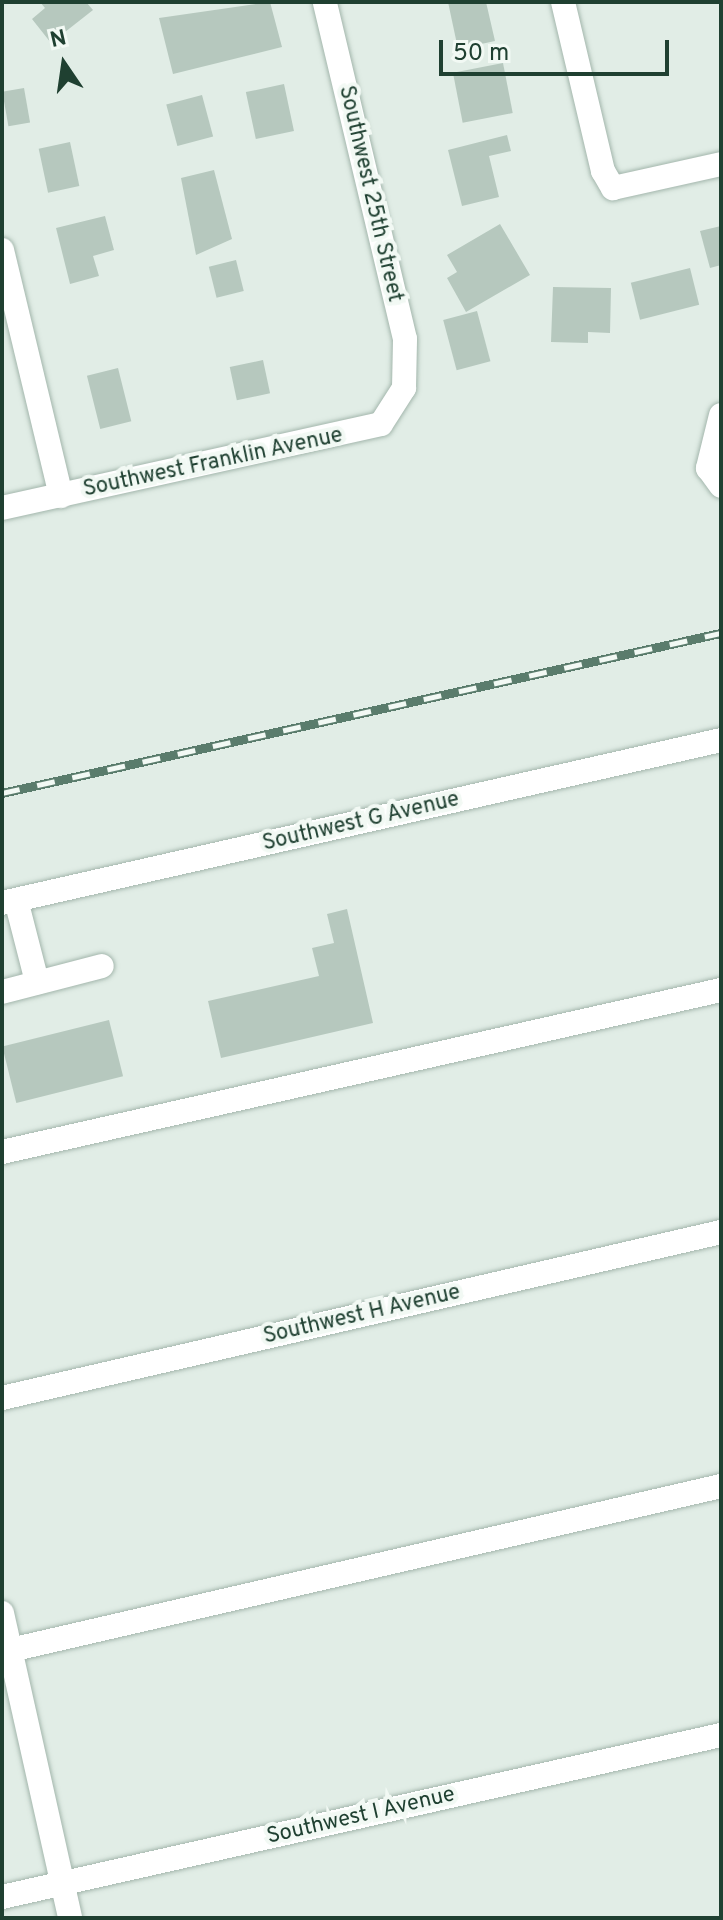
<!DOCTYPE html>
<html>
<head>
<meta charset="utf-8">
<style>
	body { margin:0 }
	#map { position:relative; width:723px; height:1920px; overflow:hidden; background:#e1ede6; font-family:Overpass,sans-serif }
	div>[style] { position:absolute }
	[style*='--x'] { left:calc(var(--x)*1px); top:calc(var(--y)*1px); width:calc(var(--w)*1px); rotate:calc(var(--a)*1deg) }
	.building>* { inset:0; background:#b6c8be; transform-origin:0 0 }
	.roads { filter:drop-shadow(0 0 2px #a3b6ac) drop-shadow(0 0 2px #a3b6ac) }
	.minor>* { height:24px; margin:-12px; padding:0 12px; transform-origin:12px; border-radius:12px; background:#fff }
	.rail>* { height:9px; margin-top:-4.5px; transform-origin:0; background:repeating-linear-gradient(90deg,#f2f9f4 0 18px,#5a7c6c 0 36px); box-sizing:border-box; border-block:2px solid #5a7c6c }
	span { translate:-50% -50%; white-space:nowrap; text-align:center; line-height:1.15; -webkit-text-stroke:8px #f2f9f4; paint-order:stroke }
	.street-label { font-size:22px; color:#1f4031 }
	.frame { position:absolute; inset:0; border:4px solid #1f4031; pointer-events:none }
	.north { position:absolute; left:24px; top:24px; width:80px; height:80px; -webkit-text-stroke:6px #f2f9f4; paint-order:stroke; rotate:347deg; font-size:22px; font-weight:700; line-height:32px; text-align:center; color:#1f4031 }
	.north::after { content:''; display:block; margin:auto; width:28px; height:36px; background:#1f4031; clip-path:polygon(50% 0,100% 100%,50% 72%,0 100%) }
	.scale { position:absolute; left:439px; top:40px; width:230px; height:36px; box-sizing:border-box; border:4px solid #1f4031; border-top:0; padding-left:10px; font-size:24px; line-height:28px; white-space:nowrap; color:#1f4031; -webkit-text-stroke:6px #f2f9f4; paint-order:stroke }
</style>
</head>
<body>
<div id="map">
	<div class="building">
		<div style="clip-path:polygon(40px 2px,86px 2px,93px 10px,51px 43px,32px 19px,45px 8px)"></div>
		<div style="clip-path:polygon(270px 2px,282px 47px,173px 74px,159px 18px)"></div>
		<div style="clip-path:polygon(448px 2px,486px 2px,495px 41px,458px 49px)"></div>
		<div style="left:503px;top:63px;width:51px;height:51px;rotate:79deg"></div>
		<div style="left:284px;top:84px;width:48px;height:39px;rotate:78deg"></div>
		<div style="left:24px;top:88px;width:35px;height:22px;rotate:80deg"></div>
		<div style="left:202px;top:95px;width:43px;height:37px;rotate:75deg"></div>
		<div style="clip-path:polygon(507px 135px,511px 151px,489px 156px,499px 197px,462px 206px,448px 150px)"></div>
		<div style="left:70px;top:142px;width:45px;height:32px;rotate:78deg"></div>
		<div style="clip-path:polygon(214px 170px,232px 239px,196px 255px,181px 178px)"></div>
		<div style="clip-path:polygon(105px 216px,114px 250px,93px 256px,99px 276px,70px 284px,56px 228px)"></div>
		<div style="clip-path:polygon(500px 224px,530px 275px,466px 312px,447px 278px,457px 272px,447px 255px)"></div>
		<div style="clip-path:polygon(721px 226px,721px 265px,710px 268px,700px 231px)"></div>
		<div style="left:236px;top:260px;width:32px;height:28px;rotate:76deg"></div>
		<div style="left:690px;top:268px;width:38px;height:61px;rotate:76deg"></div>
		<div style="clip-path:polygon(553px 287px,611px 288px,610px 333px,588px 332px,588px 343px,551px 342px)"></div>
		<div style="left:477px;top:311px;width:52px;height:35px;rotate:75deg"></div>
		<div style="left:263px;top:360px;width:34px;height:34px;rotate:78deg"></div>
		<div style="left:118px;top:368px;width:55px;height:32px;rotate:76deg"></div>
		<div style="clip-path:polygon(347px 909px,373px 1023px,221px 1058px,208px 1001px,319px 976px,312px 948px,334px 943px,327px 914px)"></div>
		<div style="left:109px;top:1020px;width:58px;height:110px;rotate:76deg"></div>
	</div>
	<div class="roads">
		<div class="minor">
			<div style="--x:563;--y:2;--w:174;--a:76.7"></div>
			<div style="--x:603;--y:171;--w:20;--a:60"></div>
			<div style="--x:613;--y:188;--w:111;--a:-12.5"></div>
			<div style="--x:2;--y:250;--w:253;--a:76.5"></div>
			<div style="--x:721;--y:415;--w:55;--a:103.8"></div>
			<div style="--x:708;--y:468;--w:22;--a:54"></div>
			<div style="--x:2;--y:508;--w:388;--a:-12.5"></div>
			<div style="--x:381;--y:424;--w:43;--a:-57.4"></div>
			<div style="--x:404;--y:388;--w:49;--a:-88.8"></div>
			<div style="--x:405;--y:339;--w:346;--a:-103.4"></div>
			<div style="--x:16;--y:900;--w:85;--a:75.6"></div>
			<div style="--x:2;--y:903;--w:737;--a:-12.77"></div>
			<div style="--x:2;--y:992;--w:103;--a:-14.6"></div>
			<div style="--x:2;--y:1152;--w:737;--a:-12.7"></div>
			<div style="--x:2;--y:1398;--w:738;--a:-13"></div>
			<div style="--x:2;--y:1613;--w:312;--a:77.4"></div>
			<div style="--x:2;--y:1652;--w:738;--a:-13"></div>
			<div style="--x:2;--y:1897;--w:737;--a:-12.7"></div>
		</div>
	</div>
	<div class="rail">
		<div style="--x:2;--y:793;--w:737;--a:-12.55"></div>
	</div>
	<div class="street-label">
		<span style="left:370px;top:194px;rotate:77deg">Southwest 25th Street</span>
		<span style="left:213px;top:463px;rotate:-12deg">Southwest Franklin Avenue</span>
		<span style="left:361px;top:822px;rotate:-13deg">Southwest G Avenue</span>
		<span style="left:362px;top:1315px;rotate:-13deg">Southwest H Avenue</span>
		<span style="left:361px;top:1816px;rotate:-13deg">Southwest I Avenue</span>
	</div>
	<div class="frame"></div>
	<div class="north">N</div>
	<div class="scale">50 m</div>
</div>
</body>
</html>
